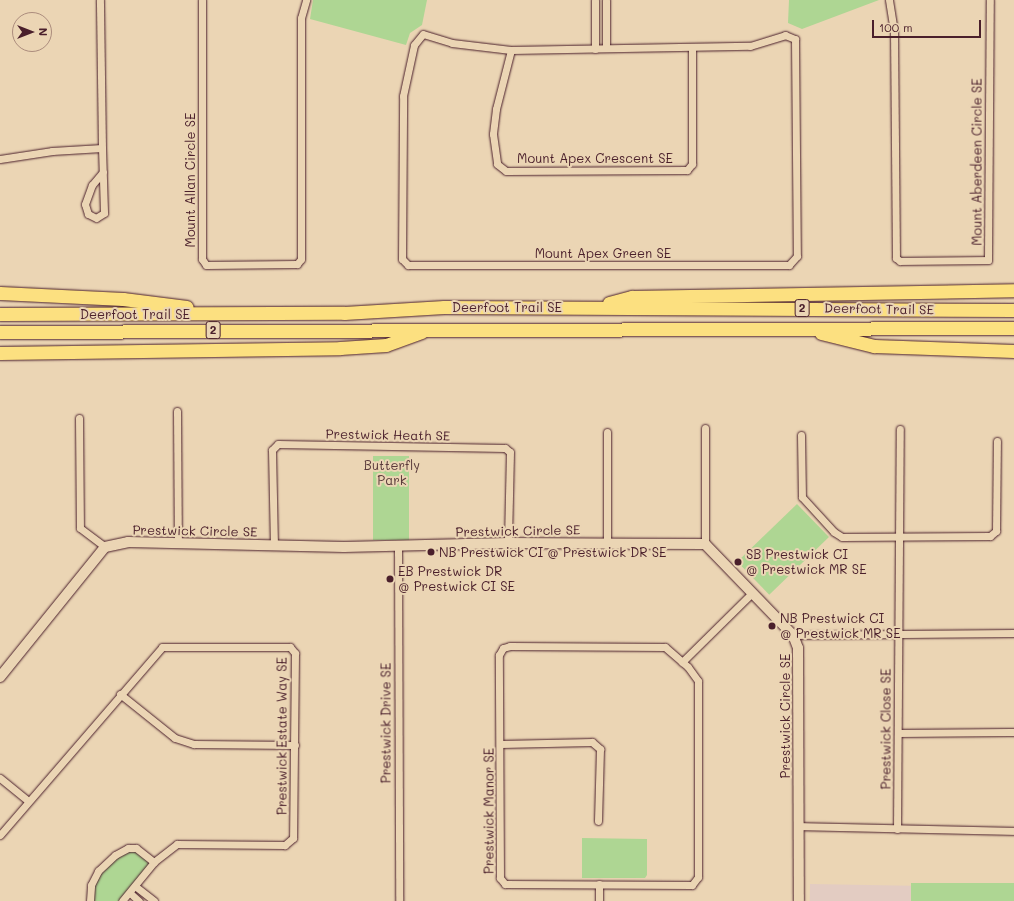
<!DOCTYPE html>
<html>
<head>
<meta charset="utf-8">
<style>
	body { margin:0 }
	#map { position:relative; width:1014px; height:901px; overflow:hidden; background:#ebd5b4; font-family:Mali,sans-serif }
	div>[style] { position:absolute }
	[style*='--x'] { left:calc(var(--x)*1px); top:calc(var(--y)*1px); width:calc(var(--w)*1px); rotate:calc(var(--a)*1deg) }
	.built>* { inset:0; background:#e3ccc2; transform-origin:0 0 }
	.green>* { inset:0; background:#aed693; transform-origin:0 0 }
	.roads { filter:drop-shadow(0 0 1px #4a1f2b) drop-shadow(0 0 1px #4a1f2b) }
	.street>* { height:7px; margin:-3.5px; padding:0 3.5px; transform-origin:3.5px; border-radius:3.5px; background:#ebd5b4 }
	.secondary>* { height:10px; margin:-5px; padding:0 5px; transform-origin:5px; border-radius:5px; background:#ebd5b4 }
	.highway>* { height:13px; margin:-6.5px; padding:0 6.5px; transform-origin:6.5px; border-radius:6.5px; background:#fce080 }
	.dots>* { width:11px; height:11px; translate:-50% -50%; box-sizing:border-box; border:2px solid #ebd5b4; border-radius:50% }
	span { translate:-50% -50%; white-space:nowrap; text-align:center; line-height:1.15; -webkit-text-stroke:4px #ebd5b4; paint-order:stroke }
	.shield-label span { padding:1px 3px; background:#ebd5b4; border:1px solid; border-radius:3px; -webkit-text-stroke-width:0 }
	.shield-label { font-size:12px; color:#4a1f2b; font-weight:700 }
	.street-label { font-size:13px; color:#4a1f2b }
	.park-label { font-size:13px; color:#593a3b }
	.poi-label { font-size:13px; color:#4a1f2b }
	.left { translate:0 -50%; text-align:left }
	.north { position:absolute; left:12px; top:12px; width:40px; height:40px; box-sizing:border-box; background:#ebd5b4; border:1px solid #ab8c7d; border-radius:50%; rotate:90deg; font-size:11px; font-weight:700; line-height:16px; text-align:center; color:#4a1f2b }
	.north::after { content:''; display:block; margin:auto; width:14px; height:18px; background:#4a1f2b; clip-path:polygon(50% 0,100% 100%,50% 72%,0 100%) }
	.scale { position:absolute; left:872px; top:20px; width:109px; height:18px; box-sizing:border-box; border:2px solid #4a1f2b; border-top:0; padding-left:5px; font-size:12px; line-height:14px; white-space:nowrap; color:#4a1f2b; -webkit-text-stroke:3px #ebd5b4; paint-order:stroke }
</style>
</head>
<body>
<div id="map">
	<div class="built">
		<div style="left:810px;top:884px;width:101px;height:17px;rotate:1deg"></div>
	</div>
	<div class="green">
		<div style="clip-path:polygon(313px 0,427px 0,422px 25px,410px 33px,406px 45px,310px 19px)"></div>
		<div style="clip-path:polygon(789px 0,879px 0,802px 29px,788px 23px)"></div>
		<div style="left:373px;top:456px;width:36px;height:84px"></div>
		<div style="left:797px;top:504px;width:46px;height:83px;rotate:46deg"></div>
		<div style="clip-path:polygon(582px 838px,647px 839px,647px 875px,645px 878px,582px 878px)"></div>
		<div style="clip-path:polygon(136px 848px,154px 862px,122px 901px,90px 901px,91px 885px,115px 855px)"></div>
		<div style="left:1014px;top:883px;width:18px;height:103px;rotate:90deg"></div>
	</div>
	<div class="roads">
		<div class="street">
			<div style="--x:202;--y:0;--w:259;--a:90"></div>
			<div style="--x:202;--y:259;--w:7;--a:56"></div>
			<div style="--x:206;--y:265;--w:91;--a:-0.6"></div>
			<div style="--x:297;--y:264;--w:6;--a:-51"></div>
			<div style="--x:301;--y:259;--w:241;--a:-90"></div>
			<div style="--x:301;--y:18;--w:19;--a:-74"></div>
			<div style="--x:595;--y:0;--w:49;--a:90"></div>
			<div style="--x:889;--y:0;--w:31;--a:81"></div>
			<div style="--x:894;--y:31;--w:227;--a:89.5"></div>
			<div style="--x:896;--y:258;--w:5;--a:37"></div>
			<div style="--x:900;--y:261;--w:88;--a:-0.7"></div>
			<div style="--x:988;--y:260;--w:260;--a:-89.6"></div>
			<div style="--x:423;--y:34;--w:30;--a:17"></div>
			<div style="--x:452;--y:43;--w:59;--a:6.8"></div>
			<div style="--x:511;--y:50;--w:239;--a:-1"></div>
			<div style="--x:750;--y:46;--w:37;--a:-17"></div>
			<div style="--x:785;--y:35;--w:11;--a:22"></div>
			<div style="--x:795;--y:39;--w:217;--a:89.5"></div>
			<div style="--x:797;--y:256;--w:12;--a:132"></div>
			<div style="--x:789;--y:265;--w:381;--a:180"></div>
			<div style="--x:408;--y:265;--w:8;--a:-135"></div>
			<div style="--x:402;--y:259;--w:163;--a:-89.6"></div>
			<div style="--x:403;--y:96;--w:52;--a:-77.8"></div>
			<div style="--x:414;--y:45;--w:14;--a:-51"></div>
			<div style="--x:606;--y:48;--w:48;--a:-90"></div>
			<div style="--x:511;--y:50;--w:61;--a:104.3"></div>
			<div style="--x:496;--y:109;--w:25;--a:97"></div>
			<div style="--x:493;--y:134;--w:30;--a:82"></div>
			<div style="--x:497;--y:164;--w:11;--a:38"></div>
			<div style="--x:506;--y:171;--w:181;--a:-0.3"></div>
			<div style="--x:687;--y:170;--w:8;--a:-50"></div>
			<div style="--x:692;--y:164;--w:117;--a:-90"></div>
			<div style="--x:102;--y:148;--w:65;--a:88.2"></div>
			<div style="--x:104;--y:213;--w:9;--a:148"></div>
			<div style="--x:96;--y:218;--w:9;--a:-153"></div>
			<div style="--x:88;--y:214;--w:10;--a:-107"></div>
			<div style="--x:85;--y:204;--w:20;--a:-70"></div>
			<div style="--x:92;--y:185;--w:17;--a:-50"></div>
			<div style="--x:0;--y:159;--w:53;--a:-8.7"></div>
			<div style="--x:52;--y:151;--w:50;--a:-3.4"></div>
			<div style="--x:102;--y:148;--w:148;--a:-90.8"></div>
			<div style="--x:177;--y:411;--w:132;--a:89.6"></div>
			<div style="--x:79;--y:418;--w:110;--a:89.5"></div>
			<div style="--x:80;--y:528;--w:31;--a:37"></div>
			<div style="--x:705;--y:428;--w:116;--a:90"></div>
			<div style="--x:607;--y:432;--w:112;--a:90"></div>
			<div style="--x:801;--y:435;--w:62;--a:89.1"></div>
			<div style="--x:802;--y:497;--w:47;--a:47.6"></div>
			<div style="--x:834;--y:532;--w:9;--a:32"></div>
			<div style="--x:842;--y:537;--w:148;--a:-0.4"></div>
			<div style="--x:990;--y:536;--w:8;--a:-40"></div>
			<div style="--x:996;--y:531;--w:90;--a:-89.4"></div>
			<div style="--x:274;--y:546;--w:96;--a:-91.2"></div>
			<div style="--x:272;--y:450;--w:8;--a:-45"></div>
			<div style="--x:278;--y:444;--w:227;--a:1"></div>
			<div style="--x:505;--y:448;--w:6;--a:39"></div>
			<div style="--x:510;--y:452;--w:91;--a:91.3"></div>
			<div style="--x:398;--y:546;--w:355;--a:89.8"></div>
			<div style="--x:793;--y:635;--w:221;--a:-0.5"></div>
			<div style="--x:510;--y:646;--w:155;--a:0.4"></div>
			<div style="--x:665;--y:647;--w:30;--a:41"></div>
			<div style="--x:688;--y:667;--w:17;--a:54"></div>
			<div style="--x:698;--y:681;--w:196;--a:90"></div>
			<div style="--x:698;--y:877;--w:10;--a:127"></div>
			<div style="--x:692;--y:885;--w:187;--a:-179.7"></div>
			<div style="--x:505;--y:884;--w:8;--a:-130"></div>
			<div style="--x:500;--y:878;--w:223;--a:-90.3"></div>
			<div style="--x:499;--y:655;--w:8;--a:-60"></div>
			<div style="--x:503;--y:648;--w:7;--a:-16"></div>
			<div style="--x:682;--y:662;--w:98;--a:-44.6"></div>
			<div style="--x:120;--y:694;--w:70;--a:38.7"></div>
			<div style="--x:175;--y:738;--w:20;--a:18"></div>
			<div style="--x:194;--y:744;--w:101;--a:0.6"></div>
			<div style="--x:898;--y:733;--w:116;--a:-0.5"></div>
			<div style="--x:501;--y:744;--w:91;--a:-1.3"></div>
			<div style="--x:592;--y:742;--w:11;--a:41"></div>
			<div style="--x:600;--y:749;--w:72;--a:91.6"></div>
			<div style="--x:0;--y:778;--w:36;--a:39"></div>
			<div style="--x:798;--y:826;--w:216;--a:1.3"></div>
			<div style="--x:897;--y:829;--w:400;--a:-89.6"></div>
			<div style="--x:0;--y:835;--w:248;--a:-49.2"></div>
			<div style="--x:162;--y:647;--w:128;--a:0"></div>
			<div style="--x:290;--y:647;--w:8;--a:50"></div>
			<div style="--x:295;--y:653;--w:185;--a:90.6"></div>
			<div style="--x:293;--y:838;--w:11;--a:139"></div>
			<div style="--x:285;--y:845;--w:108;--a:-179.5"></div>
			<div style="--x:177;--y:844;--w:29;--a:142"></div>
			<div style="--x:154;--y:862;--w:50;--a:129.4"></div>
			<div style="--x:135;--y:886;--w:24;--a:38"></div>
			<div style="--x:130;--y:893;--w:12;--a:42"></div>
			<div style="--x:90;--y:901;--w:16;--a:-86"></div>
			<div style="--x:91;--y:885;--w:16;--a:-63"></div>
			<div style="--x:98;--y:871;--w:23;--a:-43"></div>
			<div style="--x:115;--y:855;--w:15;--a:-28"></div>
			<div style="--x:128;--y:848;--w:8;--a:0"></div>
			<div style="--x:136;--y:848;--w:23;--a:38"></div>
			<div style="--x:599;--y:901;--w:17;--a:-90"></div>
		</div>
		<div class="secondary">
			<div style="--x:0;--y:677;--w:167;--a:-51.1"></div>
			<div style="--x:105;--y:547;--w:24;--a:-12"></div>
			<div style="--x:128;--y:542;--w:216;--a:1.3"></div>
			<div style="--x:344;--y:547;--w:164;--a:-1.4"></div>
			<div style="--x:508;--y:543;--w:197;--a:0.3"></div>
			<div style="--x:705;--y:544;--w:127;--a:46"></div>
			<div style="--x:793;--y:635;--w:14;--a:69"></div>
			<div style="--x:798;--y:648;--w:253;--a:89.8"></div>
		</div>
		<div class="highway">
			<div style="--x:0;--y:293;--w:123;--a:2.8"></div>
			<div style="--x:123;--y:299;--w:64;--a:7.2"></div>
			<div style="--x:609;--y:303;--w:24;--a:-15"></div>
			<div style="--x:632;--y:297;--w:382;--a:-1"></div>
			<div style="--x:0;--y:314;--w:344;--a:-0.2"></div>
			<div style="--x:344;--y:313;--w:100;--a:-3.4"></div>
			<div style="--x:444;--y:307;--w:570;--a:0.3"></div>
			<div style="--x:0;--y:332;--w:1014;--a:-0.23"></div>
			<div style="--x:821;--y:333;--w:55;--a:13.8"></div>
			<div style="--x:874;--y:346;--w:140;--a:2"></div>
			<div style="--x:0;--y:353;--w:340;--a:-0.8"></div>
			<div style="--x:340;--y:348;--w:46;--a:-3.7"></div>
			<div style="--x:386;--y:345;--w:38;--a:-20"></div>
		</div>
	</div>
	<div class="dots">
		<div style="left:431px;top:552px;background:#4a1f2b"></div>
		<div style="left:738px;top:562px;background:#4a1f2b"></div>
		<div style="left:390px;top:579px;background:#4a1f2b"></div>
		<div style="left:772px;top:626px;background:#4a1f2b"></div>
	</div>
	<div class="shield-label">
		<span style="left:802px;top:308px">2</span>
		<span style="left:213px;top:330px">2</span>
	</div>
	<div class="street-label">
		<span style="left:595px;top:158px">Mount Apex Crescent SE</span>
		<span style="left:977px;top:162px;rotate:-90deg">Mount Aberdeen Circle SE</span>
		<span style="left:190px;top:180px;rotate:-90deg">Mount Allan Circle SE</span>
		<span style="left:603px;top:253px">Mount Apex Green SE</span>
		<span style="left:507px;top:307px">Deerfoot Trail SE</span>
		<span style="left:879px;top:309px;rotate:1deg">Deerfoot Trail SE</span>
		<span style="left:135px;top:314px">Deerfoot Trail SE</span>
		<span style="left:388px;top:435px;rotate:1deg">Prestwick Heath SE</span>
		<span style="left:195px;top:531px;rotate:1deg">Prestwick Circle SE</span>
		<span style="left:518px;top:531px;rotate:-1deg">Prestwick Circle SE</span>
		<span style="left:785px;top:716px;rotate:-90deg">Prestwick Circle SE</span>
		<span style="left:386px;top:723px;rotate:-90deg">Prestwick Drive SE</span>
		<span style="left:886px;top:729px;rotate:-90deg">Prestwick Close SE</span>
		<span style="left:282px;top:736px;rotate:-90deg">Prestwick Estate Way SE</span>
		<span style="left:489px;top:811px;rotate:-90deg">Prestwick Manor SE</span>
	</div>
	<div class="park-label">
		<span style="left:392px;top:473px">Butterfly<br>Park</span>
	</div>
	<div class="poi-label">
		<span class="left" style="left:439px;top:552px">NB Prestwick CI @ Prestwick DR SE</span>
		<span class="left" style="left:746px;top:562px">SB Prestwick CI<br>@ Prestwick MR SE</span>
		<span class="left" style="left:398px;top:579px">EB Prestwick DR<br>@ Prestwick CI SE</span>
		<span class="left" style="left:780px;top:626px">NB Prestwick CI<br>@ Prestwick MR SE</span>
	</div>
	<div class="north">N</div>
	<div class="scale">100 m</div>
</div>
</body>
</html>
